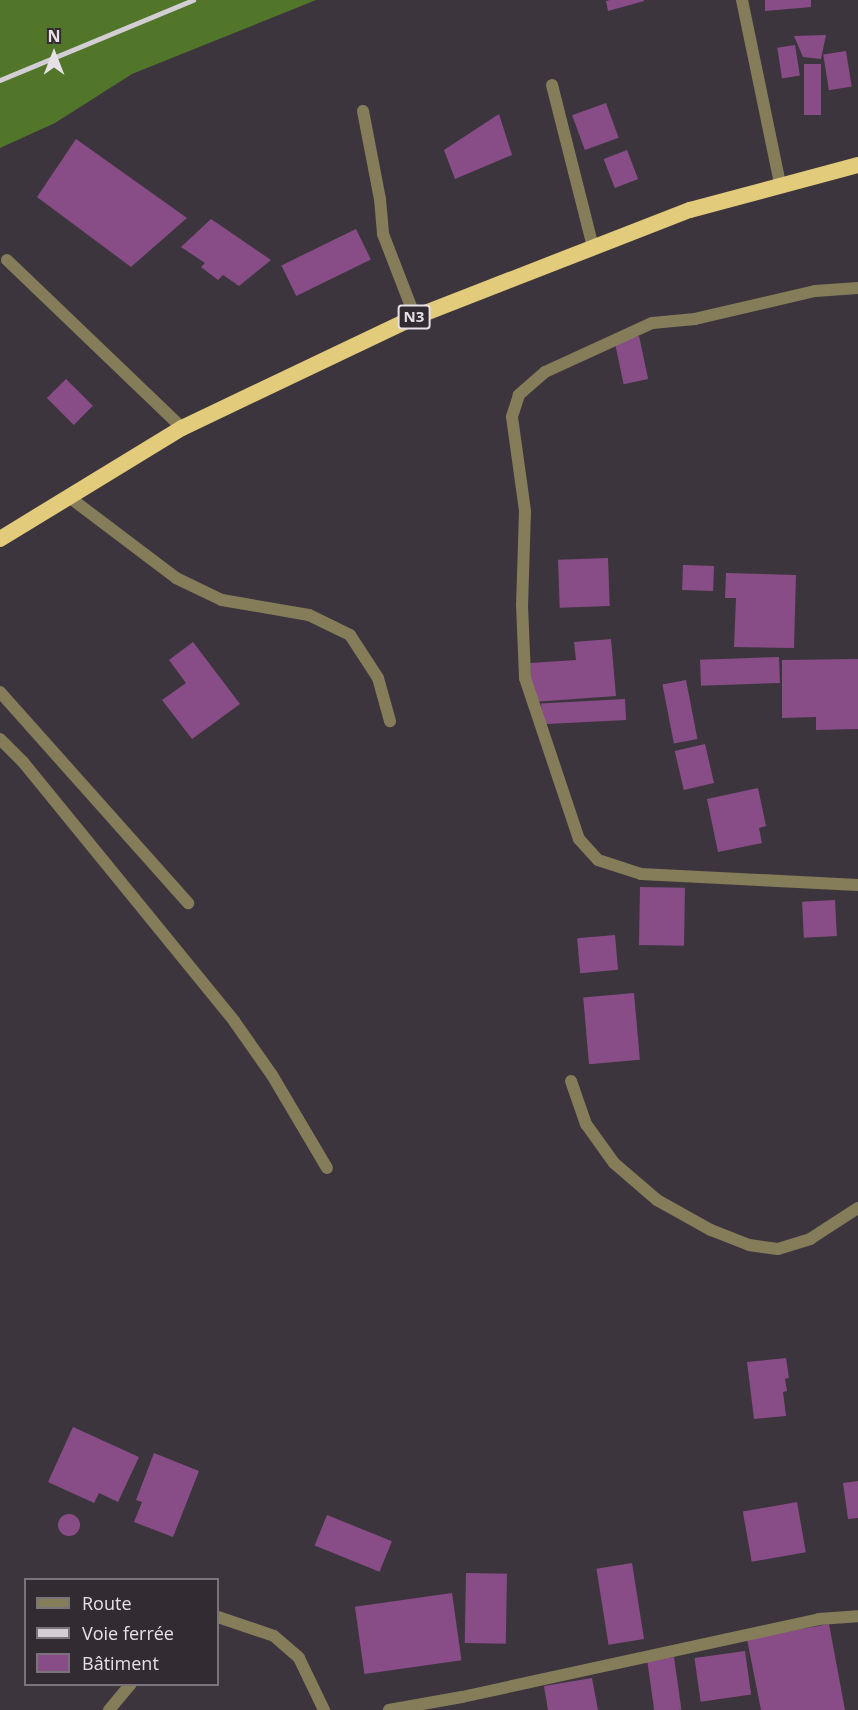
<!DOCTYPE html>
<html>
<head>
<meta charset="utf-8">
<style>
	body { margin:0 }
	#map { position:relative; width:858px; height:1710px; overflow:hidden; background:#3c353d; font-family:"Open Sans",sans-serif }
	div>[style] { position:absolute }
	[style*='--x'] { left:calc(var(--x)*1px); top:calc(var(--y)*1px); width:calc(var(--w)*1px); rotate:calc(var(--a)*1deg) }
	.forest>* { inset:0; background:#51762a }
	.building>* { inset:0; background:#884d87; transform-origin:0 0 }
	.round { border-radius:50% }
	.service>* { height:12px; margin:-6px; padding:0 6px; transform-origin:6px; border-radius:6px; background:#857c59 }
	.minor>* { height:12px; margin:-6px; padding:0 6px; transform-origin:6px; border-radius:6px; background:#857c59 }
	.trunk>* { height:16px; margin:-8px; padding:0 8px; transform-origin:8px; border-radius:8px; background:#e2cb7a }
	.rail>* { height:4.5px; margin:-2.25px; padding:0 2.25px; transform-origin:2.25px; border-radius:2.25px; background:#d2ced3 }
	span { translate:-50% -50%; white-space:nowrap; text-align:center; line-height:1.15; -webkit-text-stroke:5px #322b32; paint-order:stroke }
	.shield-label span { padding:2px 4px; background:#322b32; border:2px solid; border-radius:4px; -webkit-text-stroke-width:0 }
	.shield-label { font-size:15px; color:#e5e1e6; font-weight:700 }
	.legend { position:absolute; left:24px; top:1578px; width:195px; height:108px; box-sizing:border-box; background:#322b32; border:2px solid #7a747a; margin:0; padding:8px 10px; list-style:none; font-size:18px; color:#e5e1e6 }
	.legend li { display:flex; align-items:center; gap:12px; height:30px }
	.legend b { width:30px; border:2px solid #7a747a }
	.north { position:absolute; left:24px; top:24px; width:60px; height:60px; -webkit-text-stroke:4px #322b32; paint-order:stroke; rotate:0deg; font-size:16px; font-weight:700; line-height:24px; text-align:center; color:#e5e1e6 }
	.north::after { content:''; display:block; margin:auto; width:21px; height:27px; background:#e5e1e6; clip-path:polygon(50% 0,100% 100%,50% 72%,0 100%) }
</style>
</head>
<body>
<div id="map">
	<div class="forest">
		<div style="clip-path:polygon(0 0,316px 0,132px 74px,55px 123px,0 148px)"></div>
	</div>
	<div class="building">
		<div style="clip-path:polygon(610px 0,644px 0,644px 1px,608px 11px,606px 1px)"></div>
		<div style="clip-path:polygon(765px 0,811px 0,811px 7px,765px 11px)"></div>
		<div style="clip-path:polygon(826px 35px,821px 59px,803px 57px,794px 36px)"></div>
		<div style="left:795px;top:45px;width:31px;height:18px;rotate:81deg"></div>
		<div style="left:846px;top:51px;width:36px;height:23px;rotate:81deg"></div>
		<div style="left:804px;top:64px;width:17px;height:51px"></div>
		<div style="left:606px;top:103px;width:37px;height:36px;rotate:70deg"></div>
		<div style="clip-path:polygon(499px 114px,512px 155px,455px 179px,444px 150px)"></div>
		<div style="clip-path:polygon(76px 139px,187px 218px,131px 267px,37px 197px)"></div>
		<div style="left:627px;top:150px;width:31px;height:25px;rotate:69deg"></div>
		<div style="clip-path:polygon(211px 219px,271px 260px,239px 286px,223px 275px,218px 280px,201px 267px,205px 263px,181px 247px)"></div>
		<div style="left:356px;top:229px;width:34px;height:83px;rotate:64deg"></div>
		<div style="left:639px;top:336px;width:44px;height:25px;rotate:78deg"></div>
		<div style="left:66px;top:379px;width:38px;height:27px;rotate:45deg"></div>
		<div style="left:608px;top:558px;width:48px;height:50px;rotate:88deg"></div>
		<div style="left:683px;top:565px;width:31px;height:25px;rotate:2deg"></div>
		<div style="clip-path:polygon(726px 573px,796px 575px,794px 648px,734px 647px,736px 598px,725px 598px)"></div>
		<div style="clip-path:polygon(611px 639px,616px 696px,533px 702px,530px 663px,576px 660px,574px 642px)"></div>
		<div style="clip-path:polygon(193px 642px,240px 704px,192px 739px,162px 700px,186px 683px,169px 660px)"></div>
		<div style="left:779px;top:657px;width:26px;height:79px;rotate:88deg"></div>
		<div style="clip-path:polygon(858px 659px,858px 729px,816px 730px,816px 717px,782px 718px,782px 660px)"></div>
		<div style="left:686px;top:680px;width:60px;height:24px;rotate:79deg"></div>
		<div style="left:625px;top:699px;width:21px;height:84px;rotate:87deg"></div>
		<div style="left:705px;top:744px;width:40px;height:31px;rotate:77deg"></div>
		<div style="clip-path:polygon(758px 788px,766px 826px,759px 828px,762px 843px,718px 852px,707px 799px)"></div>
		<div style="left:640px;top:887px;width:45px;height:58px;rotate:1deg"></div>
		<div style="left:835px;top:900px;width:36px;height:33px;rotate:87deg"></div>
		<div style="left:615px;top:935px;width:35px;height:38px;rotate:85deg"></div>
		<div style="left:634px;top:993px;width:67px;height:51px;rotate:85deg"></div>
		<div style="clip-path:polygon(786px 1358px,789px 1378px,785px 1379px,787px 1391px,783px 1392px,786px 1416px,754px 1419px,747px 1362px)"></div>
		<div style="clip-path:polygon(73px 1427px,139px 1457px,118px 1502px,99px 1493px,94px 1503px,48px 1482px)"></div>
		<div style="clip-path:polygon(154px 1453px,199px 1471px,173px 1537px,134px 1522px,142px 1502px,136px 1500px)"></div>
		<div style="clip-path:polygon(858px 1481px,858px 1518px,848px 1519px,843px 1483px)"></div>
		<div style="left:797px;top:1502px;width:51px;height:55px;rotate:80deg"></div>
		<div class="round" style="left:58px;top:1514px;width:22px;height:22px"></div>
		<div style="left:327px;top:1515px;width:70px;height:33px;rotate:22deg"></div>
		<div style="left:632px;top:1563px;width:77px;height:36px;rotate:81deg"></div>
		<div style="left:466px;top:1573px;width:41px;height:70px;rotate:1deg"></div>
		<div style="left:452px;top:1593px;width:68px;height:98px;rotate:82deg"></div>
		<div style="clip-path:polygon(829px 1624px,845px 1710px,761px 1710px,747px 1639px)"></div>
		<div style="left:745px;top:1651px;width:44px;height:51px;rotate:82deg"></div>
		<div style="left:674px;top:1657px;width:53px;height:27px;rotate:82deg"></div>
		<div style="clip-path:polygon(592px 1678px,598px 1710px,548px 1710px,544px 1686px)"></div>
	</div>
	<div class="service">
		<div style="--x:742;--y:0;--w:188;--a:78.3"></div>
		<div style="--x:552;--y:85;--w:167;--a:75.8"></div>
		<div style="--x:363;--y:111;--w:90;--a:79.1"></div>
		<div style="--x:380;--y:199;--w:35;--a:85"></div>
		<div style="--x:383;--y:234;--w:89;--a:68.9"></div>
		<div style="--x:7;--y:260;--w:243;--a:43.8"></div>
		<div style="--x:69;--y:497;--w:134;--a:37.1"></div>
		<div style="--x:176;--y:578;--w:51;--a:25.6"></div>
		<div style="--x:222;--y:600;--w:88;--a:9.8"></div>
		<div style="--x:309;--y:615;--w:46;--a:26"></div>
		<div style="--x:350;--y:635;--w:51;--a:56.9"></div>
		<div style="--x:378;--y:678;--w:45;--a:74.4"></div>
		<div style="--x:0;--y:692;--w:283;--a:48.3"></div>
		<div style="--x:571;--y:1081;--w:46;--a:70.8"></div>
		<div style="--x:586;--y:1124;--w:48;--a:54.3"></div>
		<div style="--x:614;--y:1163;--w:57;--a:40.7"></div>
		<div style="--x:657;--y:1200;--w:62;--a:29.1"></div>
		<div style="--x:711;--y:1230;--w:41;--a:21.5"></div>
		<div style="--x:749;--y:1245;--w:29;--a:8"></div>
		<div style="--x:778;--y:1249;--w:34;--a:-17"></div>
		<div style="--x:810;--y:1239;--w:57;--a:-32.9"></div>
	</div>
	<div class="minor">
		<div style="--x:858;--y:288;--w:43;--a:176"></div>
		<div style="--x:815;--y:291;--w:123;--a:166.9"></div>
		<div style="--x:695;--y:319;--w:43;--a:174.7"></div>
		<div style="--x:652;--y:323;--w:118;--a:155.4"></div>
		<div style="--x:545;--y:372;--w:35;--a:139"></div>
		<div style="--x:519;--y:395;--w:23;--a:108"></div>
		<div style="--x:512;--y:417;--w:95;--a:82.1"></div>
		<div style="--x:525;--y:511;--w:94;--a:91.8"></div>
		<div style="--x:522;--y:605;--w:73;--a:87.6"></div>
		<div style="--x:525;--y:678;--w:170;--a:71.5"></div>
		<div style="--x:579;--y:839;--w:28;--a:48"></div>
		<div style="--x:598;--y:860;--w:45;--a:18"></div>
		<div style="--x:641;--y:874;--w:217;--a:2.9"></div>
		<div style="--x:0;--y:739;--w:33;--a:45"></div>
		<div style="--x:23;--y:762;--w:334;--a:50.8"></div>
		<div style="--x:234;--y:1021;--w:66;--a:54.9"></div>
		<div style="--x:272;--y:1075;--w:108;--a:59.4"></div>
		<div style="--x:218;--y:1617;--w:59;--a:18.7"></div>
		<div style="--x:274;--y:1636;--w:33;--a:41"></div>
		<div style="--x:299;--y:1658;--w:58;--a:64.3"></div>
		<div style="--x:109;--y:1710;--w:34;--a:-50"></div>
		<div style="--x:389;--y:1710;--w:74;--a:-10.1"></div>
		<div style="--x:462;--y:1697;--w:365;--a:-12.3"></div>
		<div style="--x:819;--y:1619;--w:39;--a:-4"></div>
	</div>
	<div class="trunk">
		<div style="--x:0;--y:539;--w:213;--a:-31.4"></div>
		<div style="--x:182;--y:428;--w:258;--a:-25.5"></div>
		<div style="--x:415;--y:317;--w:295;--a:-21.3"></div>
		<div style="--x:690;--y:210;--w:174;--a:-15"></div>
	</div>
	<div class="rail">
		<div style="--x:0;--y:80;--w:209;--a:-22.5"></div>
	</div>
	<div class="shield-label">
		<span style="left:414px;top:317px">N3</span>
	</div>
	<ul class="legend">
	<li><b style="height:8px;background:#857c59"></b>Route</li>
	<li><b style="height:8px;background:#d2ced3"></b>Voie ferrée</li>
	<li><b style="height:16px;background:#884d87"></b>Bâtiment</li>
	</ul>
	<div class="north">N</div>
</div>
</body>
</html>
